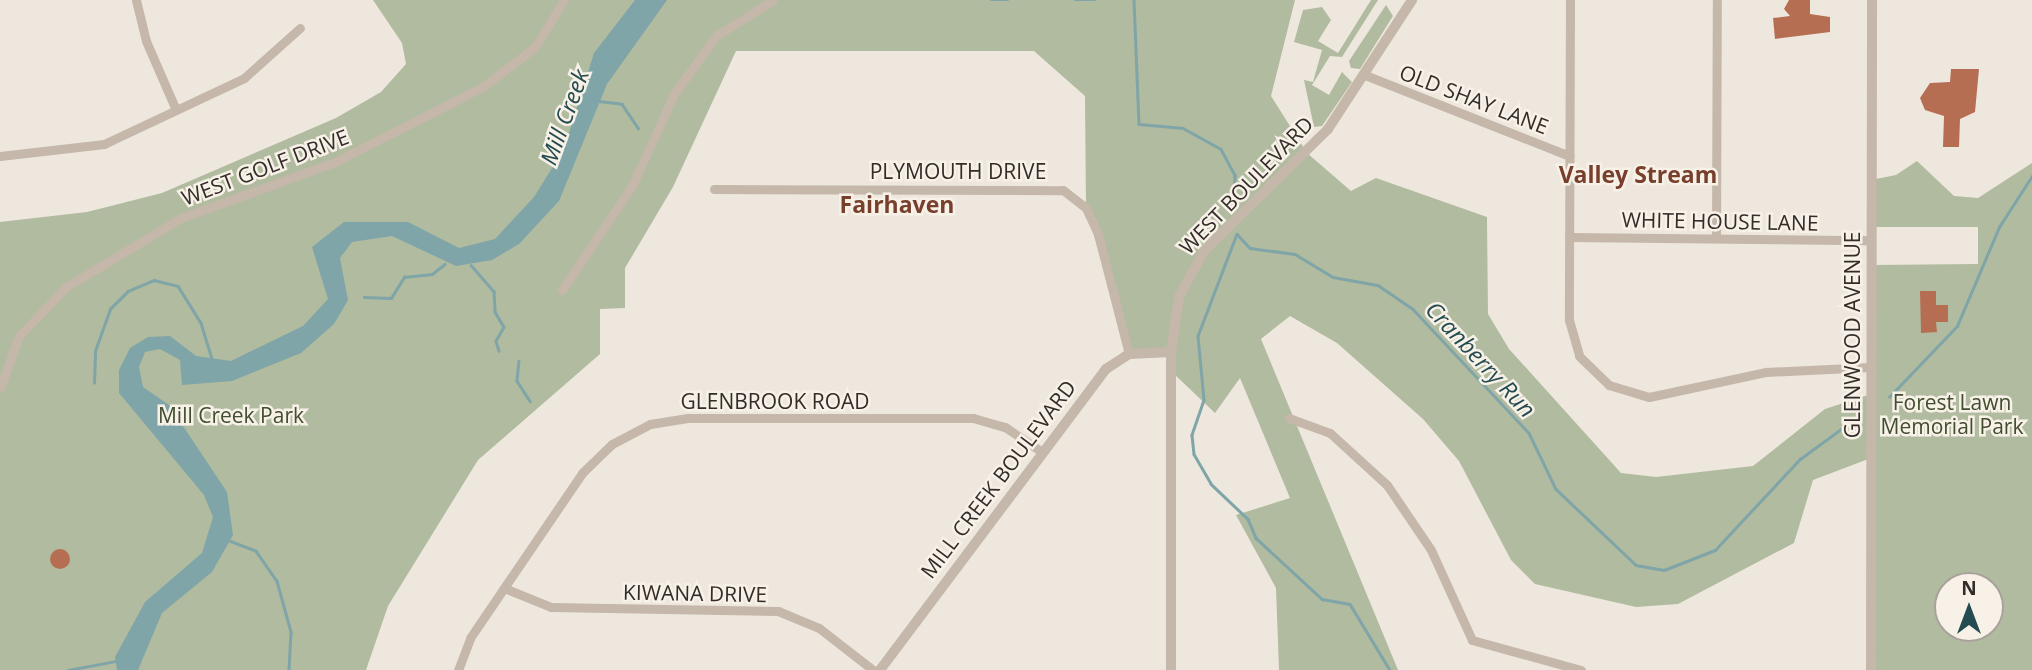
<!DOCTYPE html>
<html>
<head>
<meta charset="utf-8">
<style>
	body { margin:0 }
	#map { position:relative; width:2032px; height:670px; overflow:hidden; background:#eee7dd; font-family:"Open Sans",sans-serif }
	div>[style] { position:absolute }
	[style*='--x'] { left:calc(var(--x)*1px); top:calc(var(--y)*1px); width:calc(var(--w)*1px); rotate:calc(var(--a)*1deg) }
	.green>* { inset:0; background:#b1bb9f }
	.water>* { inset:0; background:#7fa5a8 }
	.stream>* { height:2.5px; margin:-1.25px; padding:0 1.25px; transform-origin:1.25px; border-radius:1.25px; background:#7fa5a8 }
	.building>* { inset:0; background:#b66e53 }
	.round { border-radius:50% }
	.minor>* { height:9px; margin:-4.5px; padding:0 4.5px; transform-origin:4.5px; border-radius:4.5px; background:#c5b7aa }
	.tertiary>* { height:10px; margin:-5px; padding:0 5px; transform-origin:5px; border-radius:5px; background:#c5b7aa }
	span { translate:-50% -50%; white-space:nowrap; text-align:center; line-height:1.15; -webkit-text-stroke:5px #f7f1e8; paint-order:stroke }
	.street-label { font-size:21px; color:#332c29 }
	.park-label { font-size:21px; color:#424e30 }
	.water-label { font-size:23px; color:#244b4f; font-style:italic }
	.neighbourhood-label { font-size:23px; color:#78402c; font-weight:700 }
	.north { position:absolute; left:1934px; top:572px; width:70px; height:70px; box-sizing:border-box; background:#f7f1e8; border:2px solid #a9a29c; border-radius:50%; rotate:0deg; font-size:19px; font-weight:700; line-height:28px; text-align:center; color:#332c29 }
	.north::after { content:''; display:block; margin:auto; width:24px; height:32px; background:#244b4f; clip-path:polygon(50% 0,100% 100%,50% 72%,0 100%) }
</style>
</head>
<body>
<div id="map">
	<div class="green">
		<div style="clip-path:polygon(evenodd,373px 0,1295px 0,1271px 96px,1307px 153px,1351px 191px,1376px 178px,1487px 217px,1488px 314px,1509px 349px,1621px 473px,1656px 477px,1753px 466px,1825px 409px,1871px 394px,1871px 265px,1978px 264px,1978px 227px,1871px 227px,1871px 180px,1896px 175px,1917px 161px,1954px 196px,1978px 198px,2032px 163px,2032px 670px,1871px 670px,1871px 458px,1813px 480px,1794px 543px,1678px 604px,1636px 607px,1535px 584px,1511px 560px,1459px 461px,1423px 419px,1337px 343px,1290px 316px,1261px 339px,1398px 670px,1279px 670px,1276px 588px,1236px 515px,1290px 498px,1240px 378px,1215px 413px,1172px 372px,1171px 352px,1129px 354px,1086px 208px,1085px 96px,1034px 51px,736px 51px,673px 187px,625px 268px,625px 308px,600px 309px,600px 354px,478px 460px,388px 606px,366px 670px,0 670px,0 222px,87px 212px,162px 193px,336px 118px,381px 92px,406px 64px,402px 43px,373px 0,1948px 586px,1990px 586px,1990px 628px,1948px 628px,1948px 586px)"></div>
		<div style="clip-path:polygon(1371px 0,1378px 0,1342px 57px,1330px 56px,1312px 85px,1329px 95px,1342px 72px,1352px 82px,1322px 126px,1314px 127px,1304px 80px,1313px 82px,1322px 50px,1294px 42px,1303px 10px,1322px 7px,1331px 20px,1318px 41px,1338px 53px)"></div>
		<div style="clip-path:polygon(1386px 5px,1393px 16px,1360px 69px,1351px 68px,1349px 61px)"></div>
	</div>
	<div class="water">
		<div style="clip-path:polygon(635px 0,667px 0,607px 84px,559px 201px,519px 244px,492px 260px,456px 266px,392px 236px,352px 242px,340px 258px,348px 300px,334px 324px,301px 353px,232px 381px,182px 385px,180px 360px,160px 349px,145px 352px,139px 367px,143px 387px,169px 405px,227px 492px,233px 535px,212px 572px,162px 613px,138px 670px,117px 670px,115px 657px,145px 602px,202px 553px,213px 517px,204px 495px,119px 393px,119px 370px,130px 348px,148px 337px,170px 336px,196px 356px,231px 361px,303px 326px,328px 299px,312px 247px,344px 222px,408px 222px,459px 248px,495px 239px,534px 197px,564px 149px,594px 53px)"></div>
	</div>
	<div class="stream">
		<div style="--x:991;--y:0;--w:17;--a:0"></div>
		<div style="--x:1075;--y:0;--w:20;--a:0"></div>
		<div style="--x:1134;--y:0;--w:124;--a:87.7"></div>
		<div style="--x:1139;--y:124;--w:44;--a:5.2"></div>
		<div style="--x:1183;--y:128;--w:43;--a:28.9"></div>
		<div style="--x:1221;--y:149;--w:30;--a:62"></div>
		<div style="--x:1235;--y:175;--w:27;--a:92"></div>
		<div style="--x:599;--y:101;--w:23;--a:7"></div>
		<div style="--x:622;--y:104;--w:29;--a:56"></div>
		<div style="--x:1237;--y:234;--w:19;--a:47"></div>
		<div style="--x:1250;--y:248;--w:45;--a:7.6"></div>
		<div style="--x:1295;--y:254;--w:44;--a:31.2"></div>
		<div style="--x:1333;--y:277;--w:46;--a:10.1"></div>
		<div style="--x:1378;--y:285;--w:42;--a:34.4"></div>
		<div style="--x:1413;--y:309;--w:170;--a:46.9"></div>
		<div style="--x:1529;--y:433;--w:62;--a:64.3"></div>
		<div style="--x:1556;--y:489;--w:110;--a:43.5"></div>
		<div style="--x:1636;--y:565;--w:28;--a:10"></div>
		<div style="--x:1664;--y:570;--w:55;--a:-21.4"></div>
		<div style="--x:1715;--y:550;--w:125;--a:-47"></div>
		<div style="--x:1800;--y:459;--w:64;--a:-36.2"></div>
		<div style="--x:1237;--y:234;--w:109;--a:110.9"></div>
		<div style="--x:1198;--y:336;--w:64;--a:84.6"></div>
		<div style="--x:1204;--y:400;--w:37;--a:109"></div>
		<div style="--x:1192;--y:435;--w:19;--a:84"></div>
		<div style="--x:1194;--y:454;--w:34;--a:60"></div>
		<div style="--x:1211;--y:484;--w:51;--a:43.4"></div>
		<div style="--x:1248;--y:519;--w:21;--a:67"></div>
		<div style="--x:1256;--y:538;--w:90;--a:42.7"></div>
		<div style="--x:1322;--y:599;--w:28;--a:10"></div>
		<div style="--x:1350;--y:604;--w:77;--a:58.8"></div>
		<div style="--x:471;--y:265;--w:35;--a:49"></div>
		<div style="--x:494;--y:291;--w:21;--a:87"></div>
		<div style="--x:495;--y:312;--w:17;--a:59"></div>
		<div style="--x:504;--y:327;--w:16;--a:120"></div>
		<div style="--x:496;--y:341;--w:10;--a:73"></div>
		<div style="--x:364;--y:297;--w:27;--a:2"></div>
		<div style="--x:391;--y:298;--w:25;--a:-58"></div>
		<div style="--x:404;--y:277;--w:28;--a:-6"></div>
		<div style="--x:432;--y:274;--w:16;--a:-38"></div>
		<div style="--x:519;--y:361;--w:20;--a:96"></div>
		<div style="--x:517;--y:381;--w:24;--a:57"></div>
		<div style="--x:94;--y:383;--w:32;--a:-88"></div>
		<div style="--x:95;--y:351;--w:45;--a:-70.3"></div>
		<div style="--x:110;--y:309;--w:25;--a:-45"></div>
		<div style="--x:128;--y:291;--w:28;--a:-23"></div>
		<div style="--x:154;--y:280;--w:25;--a:14"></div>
		<div style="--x:178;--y:286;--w:44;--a:58.1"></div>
		<div style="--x:201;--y:323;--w:41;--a:72.9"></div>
		<div style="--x:1889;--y:397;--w:98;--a:-46.2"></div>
		<div style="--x:1957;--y:326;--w:108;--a:-67"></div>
		<div style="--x:1999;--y:227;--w:61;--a:-57.1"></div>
		<div style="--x:228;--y:540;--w:30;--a:21"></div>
		<div style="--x:256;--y:551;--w:37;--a:55"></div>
		<div style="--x:277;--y:581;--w:53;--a:74.6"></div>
		<div style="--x:291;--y:632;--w:38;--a:93"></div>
		<div style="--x:68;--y:670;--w:49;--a:-10.6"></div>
	</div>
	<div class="building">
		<div style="clip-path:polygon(1789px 0,1810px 0,1810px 14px,1830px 17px,1830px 32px,1775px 39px,1773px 18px,1790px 16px,1784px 9px)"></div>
		<div style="clip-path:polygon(1951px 69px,1979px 69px,1975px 112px,1960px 119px,1959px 147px,1943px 147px,1944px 116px,1925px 110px,1920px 98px,1930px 83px,1950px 82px)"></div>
		<div style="clip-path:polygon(1920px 291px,1936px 291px,1936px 305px,1948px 305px,1948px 322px,1936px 322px,1937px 332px,1921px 333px)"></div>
		<div class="round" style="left:50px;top:549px;width:20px;height:20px"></div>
	</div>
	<div class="minor">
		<div style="--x:136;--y:0;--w:42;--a:76.3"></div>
		<div style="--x:146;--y:41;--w:75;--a:66.5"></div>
		<div style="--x:1570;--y:0;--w:320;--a:90.2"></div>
		<div style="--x:1569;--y:320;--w:37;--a:74"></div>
		<div style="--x:1579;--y:356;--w:42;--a:44"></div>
		<div style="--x:1609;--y:385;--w:42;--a:16.7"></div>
		<div style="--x:1649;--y:397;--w:120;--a:-12.1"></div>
		<div style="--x:1766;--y:372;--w:105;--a:-2.7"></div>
		<div style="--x:1365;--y:75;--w:220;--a:21.6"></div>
		<div style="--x:0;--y:156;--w:105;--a:-6.6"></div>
		<div style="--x:104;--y:144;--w:155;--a:-25.2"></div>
		<div style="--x:244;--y:78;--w:75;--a:-41.8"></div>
		<div style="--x:714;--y:189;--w:349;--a:0.2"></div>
		<div style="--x:1063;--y:190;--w:29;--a:38"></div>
		<div style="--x:1086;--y:208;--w:29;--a:65"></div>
		<div style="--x:1098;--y:234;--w:124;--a:75.5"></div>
		<div style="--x:1569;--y:237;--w:302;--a:0.6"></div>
		<div style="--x:1716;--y:238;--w:238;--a:-89.8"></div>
		<div style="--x:562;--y:290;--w:125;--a:-56.1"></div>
		<div style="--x:632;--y:186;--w:101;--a:-65.5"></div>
		<div style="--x:674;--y:94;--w:72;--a:-54.1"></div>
		<div style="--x:716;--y:36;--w:67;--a:-32.3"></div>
		<div style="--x:0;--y:388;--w:55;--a:-69.9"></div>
		<div style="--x:19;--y:336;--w:68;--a:-46.2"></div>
		<div style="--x:66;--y:287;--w:134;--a:-31"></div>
		<div style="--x:181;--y:218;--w:164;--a:-20"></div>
		<div style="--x:335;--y:162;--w:167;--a:-27"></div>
		<div style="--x:484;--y:86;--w:64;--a:-37.4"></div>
		<div style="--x:535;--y:47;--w:55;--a:-58.3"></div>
		<div style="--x:1289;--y:418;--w:44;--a:20.1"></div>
		<div style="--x:1330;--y:433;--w:77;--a:42.4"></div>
		<div style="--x:1387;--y:485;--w:78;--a:55.9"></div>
		<div style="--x:1431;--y:550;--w:99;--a:65.5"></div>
		<div style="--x:1472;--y:640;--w:113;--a:15.4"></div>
		<div style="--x:504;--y:588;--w:51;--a:22"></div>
		<div style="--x:551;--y:607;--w:227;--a:1"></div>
		<div style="--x:778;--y:611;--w:44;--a:22.5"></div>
		<div style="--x:819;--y:628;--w:68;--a:37.9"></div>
		<div style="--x:458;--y:670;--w:34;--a:-69"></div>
		<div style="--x:470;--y:638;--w:199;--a:-55.8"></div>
		<div style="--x:582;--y:473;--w:42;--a:-44"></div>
		<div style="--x:612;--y:444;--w:43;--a:-27.8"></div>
		<div style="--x:650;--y:424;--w:38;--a:-9"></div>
		<div style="--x:688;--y:418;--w:285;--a:0"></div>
		<div style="--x:973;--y:418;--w:33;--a:16"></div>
		<div style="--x:1005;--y:427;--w:45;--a:34"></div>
	</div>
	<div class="tertiary">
		<div style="--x:880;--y:670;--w:376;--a:-53.1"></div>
		<div style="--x:1106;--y:369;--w:27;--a:-33"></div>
		<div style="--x:1129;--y:354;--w:42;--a:-2.7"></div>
		<div style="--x:1171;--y:670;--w:318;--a:-90"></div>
		<div style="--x:1171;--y:352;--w:56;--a:-81.7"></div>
		<div style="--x:1179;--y:297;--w:52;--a:-61.5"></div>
		<div style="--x:1204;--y:251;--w:174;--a:-44.5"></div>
		<div style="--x:1328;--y:129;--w:154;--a:-56.9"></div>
		<div style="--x:1871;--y:670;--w:670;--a:-89.91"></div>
	</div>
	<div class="street-label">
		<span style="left:1474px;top:99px;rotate:21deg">OLD SHAY LANE</span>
		<span style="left:265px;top:167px;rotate:-21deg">WEST GOLF DRIVE</span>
		<span style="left:958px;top:171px">PLYMOUTH DRIVE</span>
		<span style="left:1246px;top:185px;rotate:-46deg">WEST BOULEVARD</span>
		<span style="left:1720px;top:221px;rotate:1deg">WHITE HOUSE LANE</span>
		<span style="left:1852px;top:335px;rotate:-90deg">GLENWOOD AVENUE</span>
		<span style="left:775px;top:401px">GLENBROOK ROAD</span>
		<span style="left:998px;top:479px;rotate:-53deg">MILL CREEK BOULEVARD</span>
		<span style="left:695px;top:593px;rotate:1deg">KIWANA DRIVE</span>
	</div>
	<div class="park-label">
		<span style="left:1952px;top:414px">Forest Lawn<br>Memorial Park</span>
		<span style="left:231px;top:415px">Mill Creek Park</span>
	</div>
	<div class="water-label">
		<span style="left:564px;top:117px;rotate:-70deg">Mill Creek</span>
		<span style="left:1481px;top:359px;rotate:47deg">Cranberry Run</span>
	</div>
	<div class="neighbourhood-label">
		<span style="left:1638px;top:174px">Valley Stream</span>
		<span style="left:897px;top:204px">Fairhaven</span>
	</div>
	<div class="north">N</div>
</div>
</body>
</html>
